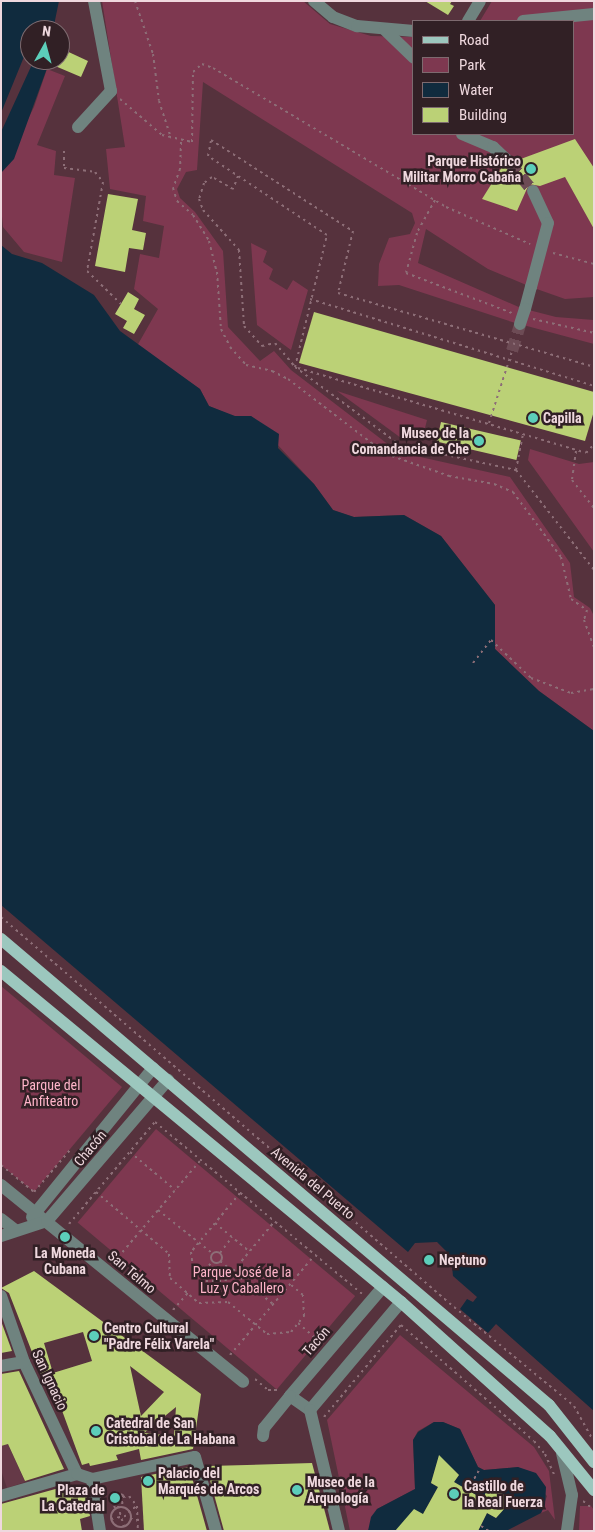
<!DOCTYPE html>
<html>
<head>
<meta charset="utf-8">
<style>
	body { margin:0 }
	#map { position:relative; width:595px; height:1532px; overflow:hidden; background:#56323d; font-family:"Roboto Condensed",sans-serif }
	div>[style] { position:absolute }
	[style*='--x'] { left:calc(var(--x)*1px); top:calc(var(--y)*1px); width:calc(var(--w)*1px); rotate:calc(var(--a)*1deg) }
	.built>* { inset:0; background:#653947 }
	.green>* { inset:0; background:#7e3850; transform-origin:0 0 }
	.water>* { inset:0; background:#102b3e }
	.pier>* { inset:0; background:#56323d }
	.building>* { inset:0; background:#bbd176; transform-origin:0 0 }
	.minor-tunnel>* { height:12px; margin-top:-6px; transform-origin:0; background:repeating-linear-gradient(90deg,#6d4b55 0 12px,transparent 0 18px) }
	.path>* { height:2px; margin-top:-1px; transform-origin:0; background:repeating-linear-gradient(90deg,#8d6e77 0 2.5px,transparent 0 6.5px) }
	.path>.ring { margin:-1px; padding:0; box-sizing:content-box; background:none; border:2px solid #8d6e77; border-radius:50% }
	.minor>* { height:12px; margin:-6px; padding:0 6px; transform-origin:6px; border-radius:6px; background:#6f837f }
	.major>* { height:12px; margin:-6px; padding:0 6px; transform-origin:6px; border-radius:6px; background:#9cc7be }
	.minor-bridge>* { height:12px; margin:-6px; padding:0 6px; transform-origin:6px; border-radius:6px; background:#6f837f }
	.dots>* { width:14px; height:14px; translate:-50% -50%; box-sizing:border-box; border:2px solid #312025; border-radius:50% }
	span { translate:-50% -50%; white-space:nowrap; text-align:center; line-height:1.15; -webkit-text-stroke:5px #312025; paint-order:stroke }
	.poi-label { font-size:14px; color:#efd8de; font-weight:700 }
	.right { translate:-100% -50%; text-align:right }
	.left { translate:0 -50%; text-align:left }
	.park-label { font-size:14px; color:#feb4c9 }
	.street-label { font-size:14px; color:#efd8de }
	.frame { position:absolute; inset:0; border:2px solid #efd8de; pointer-events:none }
	.legend { position:absolute; left:412px; top:20px; width:162px; height:115px; box-sizing:border-box; background:#312025; border:1px solid #7d6a6f; margin:0; padding:6px 9px; list-style:none; font-size:15px; color:#efd8de }
	.legend li { display:flex; align-items:center; gap:10px; height:25px }
	.legend b { width:25px; border:1px solid #7d6a6f }
	.north { position:absolute; left:20px; top:20px; width:50px; height:50px; box-sizing:border-box; background:#312025; border:1px solid #7d6a6f; border-radius:50%; rotate:7deg; font-size:14px; font-weight:700; line-height:20px; text-align:center; color:#efd8de }
	.north::after { content:''; display:block; margin:auto; width:18px; height:22px; background:#5cceba; clip-path:polygon(50% 0,100% 100%,50% 72%,0 100%) }
</style>
</head>
<body>
<div id="map">
	<div class="built">
		<div style="clip-path:polygon(8px 1444px,25px 1482px,7px 1488px,1px 1470px,1px 1446px)"></div>
	</div>
	<div class="green">
		<div style="clip-path:polygon(102px 1px,303px 1px,330px 24px,371px 36px,414px 37px,414px 134px,574px 134px,574px 21px,480px 21px,492px 1px,594px 1px,594px 297px,565px 299px,531px 287px,488px 269px,426px 229px,418px 263px,521px 308px,556px 317px,594px 320px,594px 344px,512px 322px,399px 285px,378px 286px,379px 264px,389px 238px,410px 234px,415px 223px,412px 213px,203px 82px,197px 170px,186px 172px,177px 189px,180px 198px,195px 212px,223px 251px,228px 327px,260px 361px,274px 351px,291px 370px,398px 452px,510px 477px,570px 563px,574px 597px,590px 608px,594px 616px,594px 731px,539px 691px,495px 649px,495px 605px,441px 536px,404px 515px,354px 517px,333px 510px,314px 484px,251px 416px,235px 417px,209px 406px,200px 389px,137px 346px,158px 309px,134px 289px,140px 254px,159px 258px,164px 226px,143px 221px,146px 196px,110px 189px,106px 149px,125px 147px)"></div>
		<div style="clip-path:polygon(47px 69px,65px 76px,37px 145px,56px 151px,54px 175px,75px 178px,62px 262px,24px 252px,3px 227px,1px 206px,1px 173px,34px 107px)"></div>
		<div style="clip-path:polygon(251px 243px,267px 251px,263px 262px,273px 269px,269px 279px,287px 290px,293px 280px,308px 290px,291px 350px,257px 325px)"></div>
		<div style="clip-path:polygon(337px 391px,427px 420px,422px 440px,401px 438px)"></div>
		<div style="clip-path:polygon(530px 449px,579px 464px,594px 462px,594px 552px,528px 460px)"></div>
		<div style="clip-path:polygon(1px 986px,122px 1087px,34px 1192px,1px 1165px)"></div>
		<div style="left:156px;top:1129px;width:260px;height:122px;rotate:40deg"></div>
		<div style="clip-path:polygon(400px 1335px,534px 1447px,549px 1471px,555px 1520px,548px 1510px,541px 1513px,547px 1496px,518px 1467px,484px 1470px,478px 1467px,460px 1429px,443px 1422px,434px 1422px,418px 1431px,413px 1440px,415px 1489px,377px 1509px,368px 1531px,350px 1531px,327px 1420px)"></div>
		<div style="clip-path:polygon(580px 1506px,591px 1506px,594px 1510px,594px 1531px,579px 1531px)"></div>
	</div>
	<div class="water">
		<div style="clip-path:polygon(1px 1px,59px 1px,53px 30px,30px 30px,30px 60px,50px 60px,14px 159px,1px 173px)"></div>
		<div style="clip-path:polygon(1px 245px,12px 254px,42px 263px,94px 295px,120px 331px,200px 389px,209px 406px,235px 416px,251px 416px,279px 434px,278px 448px,314px 484px,333px 510px,354px 517px,404px 515px,441px 536px,495px 605px,495px 649px,539px 691px,594px 731px,594px 1411px,496px 1324px,488px 1333px,460px 1309px,467px 1299px,473px 1302px,477px 1297px,453px 1276px,451px 1256px,437px 1242px,415px 1243px,408px 1252px,1px 905px)"></div>
		<div style="clip-path:polygon(434px 1422px,443px 1422px,460px 1429px,478px 1467px,484px 1470px,518px 1467px,536px 1473px,546px 1487px,545px 1505px,541px 1513px,506px 1531px,478px 1531px,487px 1513px,496px 1518px,515px 1497px,487px 1490px,483px 1499px,454px 1482px,459px 1475px,439px 1456px,431px 1483px,438px 1487px,423px 1514px,395px 1531px,368px 1531px,371px 1517px,377px 1509px,415px 1489px,413px 1440px,418px 1432px)"></div>
	</div>
	<div class="pier">
		<div style="clip-path:polygon(30px 42px,30px 60px,34px 60px,1px 132px,1px 113px)"></div>
	</div>
	<div class="building">
		<div style="clip-path:polygon(425px 1px,452px 1px,450px 4px,454px 6px,448px 15px)"></div>
		<div style="clip-path:polygon(60px 48px,88px 61px,81px 77px,41px 60px,60px 60px)"></div>
		<div style="clip-path:polygon(575px 139px,594px 168px,594px 229px,565px 177px,540px 186px,529px 184px,517px 211px,482px 199px,502px 167px,513px 171px,518px 160px)"></div>
		<div style="clip-path:polygon(108px 194px,138px 199px,132px 230px,146px 233px,143px 250px,129px 248px,125px 272px,95px 266px)"></div>
		<div style="clip-path:polygon(128px 292px,139px 299px,134px 309px,145px 315px,134px 334px,123px 328px,127px 321px,115px 314px)"></div>
		<div style="clip-path:polygon(314px 312px,594px 392px,594px 411px,585px 441px,299px 363px)"></div>
		<div style="left:441px;top:422px;width:82px;height:20px;rotate:13deg"></div>
		<div style="clip-path:polygon(evenodd,34px 1271px,201px 1394px,193px 1449px,141px 1460px,139px 1449px,116px 1455px,118px 1460px,90px 1466px,89px 1463px,82px 1465px,53px 1386px,46px 1388px,9px 1293px,1px 1288px,34px 1271px,83px 1332px,92px 1361px,53px 1373px,44px 1343px,83px 1332px,34px 1271px,130px 1366px,164px 1392px,141px 1416px,130px 1366px,34px 1271px,176px 1407px,174px 1436px,144px 1433px,176px 1407px)"></div>
		<div style="clip-path:polygon(1px 1321px,12px 1351px,1px 1353px)"></div>
		<div style="clip-path:polygon(19px 1371px,64px 1469px,25px 1481px,8px 1444px,1px 1446px,1px 1374px)"></div>
		<div style="clip-path:polygon(439px 1455px,459px 1475px,454px 1482px,483px 1499px,487px 1490px,515px 1497px,496px 1518px,487px 1513px,478px 1531px,395px 1531px,414px 1509px,423px 1514px,438px 1487px,431px 1483px)"></div>
		<div style="clip-path:polygon(312px 1463px,330px 1531px,224px 1531px,207px 1469px,209px 1466px)"></div>
		<div style="clip-path:polygon(189px 1467px,207px 1531px,144px 1531px,141px 1477px)"></div>
		<div style="clip-path:polygon(70px 1485px,74px 1496px,86px 1492px,90px 1516px,80px 1519px,82px 1531px,1px 1531px,1px 1504px)"></div>
	</div>
	<div class="minor-tunnel">
		<div style="--x:510;--y:163;--w:36;--a:51"></div>
		<div style="--x:512;--y:351;--w:28;--a:-73"></div>
	</div>
	<div class="path">
		<div style="--x:135;--y:1;--w:56;--a:71.2"></div>
		<div style="--x:153;--y:54;--w:47;--a:82.7"></div>
		<div style="--x:159;--y:101;--w:39;--a:72"></div>
		<div style="--x:120;--y:99;--w:55;--a:40.6"></div>
		<div style="--x:162;--y:135;--w:31;--a:13"></div>
		<div style="--x:192;--y:142;--w:70;--a:-89.2"></div>
		<div style="--x:193;--y:72;--w:12;--a:-42"></div>
		<div style="--x:202;--y:64;--w:12;--a:20"></div>
		<div style="--x:213;--y:68;--w:271;--a:30.8"></div>
		<div style="--x:446;--y:207;--w:92;--a:23.8"></div>
		<div style="--x:181;--y:142;--w:27;--a:92"></div>
		<div style="--x:180;--y:169;--w:20;--a:110"></div>
		<div style="--x:173;--y:188;--w:14;--a:73"></div>
		<div style="--x:177;--y:201;--w:21;--a:41"></div>
		<div style="--x:193;--y:215;--w:31;--a:58"></div>
		<div style="--x:209;--y:241;--w:32;--a:76"></div>
		<div style="--x:217;--y:272;--w:57;--a:86"></div>
		<div style="--x:221;--y:329;--w:20;--a:63"></div>
		<div style="--x:230;--y:347;--w:24;--a:48"></div>
		<div style="--x:246;--y:365;--w:27;--a:13"></div>
		<div style="--x:272;--y:371;--w:18;--a:27"></div>
		<div style="--x:288;--y:379;--w:123;--a:37.4"></div>
		<div style="--x:386;--y:454;--w:67;--a:19.2"></div>
		<div style="--x:449;--y:476;--w:46;--a:10.1"></div>
		<div style="--x:494;--y:484;--w:21;--a:23"></div>
		<div style="--x:513;--y:492;--w:81;--a:53.6"></div>
		<div style="--x:561;--y:557;--w:43;--a:76.6"></div>
		<div style="--x:571;--y:599;--w:19;--a:35"></div>
		<div style="--x:587;--y:610;--w:10;--a:107"></div>
		<div style="--x:584;--y:620;--w:30;--a:70"></div>
		<div style="--x:64;--y:151;--w:17;--a:90"></div>
		<div style="--x:64;--y:168;--w:31;--a:7"></div>
		<div style="--x:95;--y:172;--w:13;--a:51"></div>
		<div style="--x:103;--y:182;--w:90;--a:100.2"></div>
		<div style="--x:87;--y:271;--w:47;--a:44.1"></div>
		<div style="--x:238;--y:176;--w:14;--a:111"></div>
		<div style="--x:233;--y:189;--w:24;--a:-150"></div>
		<div style="--x:212;--y:177;--w:10;--a:143"></div>
		<div style="--x:204;--y:183;--w:17;--a:107"></div>
		<div style="--x:199;--y:199;--w:12;--a:70"></div>
		<div style="--x:203;--y:210;--w:54;--a:48"></div>
		<div style="--x:239;--y:250;--w:76;--a:86.2"></div>
		<div style="--x:244;--y:326;--w:27;--a:48"></div>
		<div style="--x:262;--y:346;--w:13;--a:-13"></div>
		<div style="--x:275;--y:343;--w:31;--a:50"></div>
		<div style="--x:295;--y:367;--w:131;--a:36.6"></div>
		<div style="--x:400;--y:445;--w:119;--a:12.2"></div>
		<div style="--x:516;--y:470;--w:127;--a:52"></div>
		<div style="--x:435;--y:200;--w:38;--a:119"></div>
		<div style="--x:417;--y:233;--w:41;--a:105.4"></div>
		<div style="--x:406;--y:273;--w:113;--a:20.7"></div>
		<div style="--x:553;--y:253;--w:42;--a:15"></div>
		<div style="--x:310;--y:299;--w:297;--a:17"></div>
		<div style="--x:533;--y:319;--w:63;--a:12.9"></div>
		<div style="--x:295;--y:367;--w:136;--a:-76.4"></div>
		<div style="--x:327;--y:235;--w:143;--a:-146.4"></div>
		<div style="--x:208;--y:156;--w:16;--a:-79"></div>
		<div style="--x:211;--y:140;--w:169;--a:32.7"></div>
		<div style="--x:353;--y:231;--w:64;--a:103.6"></div>
		<div style="--x:338;--y:293;--w:266;--a:16.1"></div>
		<div style="--x:298;--y:368;--w:300;--a:16.4"></div>
		<div style="--x:586;--y:453;--w:12;--a:-48"></div>
		<div style="--x:489;--y:423;--w:76;--a:-72.3"></div>
		<div style="--x:576;--y:451;--w:29;--a:98"></div>
		<div style="--x:572;--y:480;--w:36;--a:52"></div>
		<div style="--x:516;--y:470;--w:36;--a:-79"></div>
		<div style="--x:473;--y:663;--w:29;--a:-52"></div>
		<div style="--x:491;--y:640;--w:55;--a:43.5"></div>
		<div style="--x:531;--y:678;--w:43;--a:20.6"></div>
		<div style="--x:571;--y:693;--w:23;--a:-10"></div>
		<div style="--x:1;--y:917;--w:598;--a:40.73"></div>
		<div style="--x:454;--y:1307;--w:156;--a:39.5"></div>
		<div style="--x:574;--y:1406;--w:38;--a:61"></div>
		<div style="--x:130;--y:1152;--w:59;--a:40.2"></div>
		<div style="--x:1;--y:1165;--w:43;--a:39.3"></div>
		<div style="--x:34;--y:1192;--w:55;--a:-49.4"></div>
		<div style="--x:96;--y:1192;--w:96;--a:40.3"></div>
		<div style="--x:169;--y:1254;--w:24;--a:88"></div>
		<div style="--x:170;--y:1278;--w:38;--a:41"></div>
		<div style="--x:199;--y:1303;--w:29;--a:-2"></div>
		<div style="--x:228;--y:1302;--w:50;--a:39.4"></div>
		<div style="--x:267;--y:1334;--w:24;--a:-5"></div>
		<div style="--x:291;--y:1332;--w:21;--a:-51"></div>
		<div style="--x:304;--y:1316;--w:21;--a:-93"></div>
		<div style="--x:303;--y:1295;--w:17;--a:-140"></div>
		<div style="--x:240;--y:1193;--w:77;--a:129.7"></div>
		<div style="--x:191;--y:1252;--w:17;--a:83"></div>
		<div style="--x:193;--y:1269;--w:18;--a:43"></div>
		<div style="--x:206;--y:1281;--w:19;--a:0"></div>
		<div style="--x:225;--y:1281;--w:77;--a:-50.3"></div>
		<div style="--x:158;--y:1210;--w:69;--a:38.5"></div>
		<div style="--x:215;--y:1223;--w:45;--a:39.6"></div>
		<div style="--x:69;--y:1224;--w:133;--a:-49.9"></div>
		<div style="--x:155;--y:1122;--w:269;--a:39.7"></div>
		<div class="ring" style="left:210.5px;top:1251.5px;width:9px;height:9px"></div>
		<div style="--x:220;--y:1253;--w:20;--a:-53"></div>
		<div style="--x:220;--y:1261;--w:68;--a:39.1"></div>
		<div style="--x:114;--y:1262;--w:133;--a:-49.6"></div>
		<div style="--x:200;--y:1275;--w:18;--a:-47"></div>
		<div style="--x:173;--y:1310;--w:23;--a:-49"></div>
		<div style="--x:298;--y:1323;--w:30;--a:41"></div>
		<div style="--x:230;--y:1355;--w:130;--a:-49.7"></div>
		<div style="--x:255;--y:1379;--w:17;--a:40"></div>
		<div style="--x:268;--y:1390;--w:10;--a:0"></div>
		<div style="--x:324;--y:1417;--w:120;--a:-50.1"></div>
		<div style="--x:401;--y:1325;--w:176;--a:41.1"></div>
		<div style="--x:534;--y:1441;--w:17;--a:50"></div>
		<div style="--x:545;--y:1454;--w:22;--a:66"></div>
		<div style="--x:468;--y:1490;--w:25;--a:-61"></div>
		<div style="--x:123;--y:1497;--w:6;--a:-9"></div>
		<div style="--x:129;--y:1496;--w:13;--a:51"></div>
		<div style="--x:137;--y:1506;--w:25;--a:88"></div>
		<div style="--x:583;--y:1501;--w:14;--a:39"></div>
		<div style="--x:118;--y:1506;--w:22;--a:74"></div>
		<div class="ring" style="left:111px;top:1507px;width:18px;height:18px"></div>
		<div style="--x:115;--y:1508;--w:14;--a:-111"></div>
		<div style="--x:110;--y:1495;--w:6;--a:-31"></div>
		<div style="--x:115;--y:1492;--w:9;--a:21"></div>
		<div style="--x:123;--y:1495;--w:11;--a:95"></div>
		<div style="--x:128;--y:1512;--w:11;--a:-34"></div>
		<div style="--x:111;--y:1519;--w:19;--a:-12"></div>
		<div style="--x:130;--y:1519;--w:10;--a:6"></div>
		<div style="--x:481;--y:1526;--w:9;--a:32"></div>
	</div>
	<div class="minor">
		<div style="--x:314;--y:1;--w:25;--a:40"></div>
		<div style="--x:333;--y:17;--w:26;--a:21"></div>
		<div style="--x:357;--y:26;--w:57;--a:5"></div>
		<div style="--x:468;--y:21;--w:23;--a:-59"></div>
		<div style="--x:523;--y:21;--w:71;--a:-5.6"></div>
		<div style="--x:385;--y:30;--w:40;--a:44"></div>
		<div style="--x:78;--y:127;--w:49;--a:-47.5"></div>
		<div style="--x:111;--y:91;--w:92;--a:-100.7"></div>
		<div style="--x:462;--y:134;--w:34;--a:23"></div>
		<div style="--x:493;--y:147;--w:23;--a:43"></div>
		<div style="--x:533;--y:191;--w:35;--a:65"></div>
		<div style="--x:525;--y:309;--w:23;--a:-75"></div>
		<div style="--x:1;--y:1185;--w:312;--a:39.1"></div>
		<div style="--x:32;--y:1217;--w:192;--a:-50.9"></div>
		<div style="--x:1;--y:1219;--w:18;--a:38"></div>
		<div style="--x:1;--y:1236;--w:48;--a:-18.1"></div>
		<div style="--x:47;--y:1221;--w:186;--a:-49.4"></div>
		<div style="--x:383;--y:1287;--w:143;--a:130.5"></div>
		<div style="--x:290;--y:1396;--w:24;--a:35"></div>
		<div style="--x:310;--y:1410;--w:141;--a:-49.9"></div>
		<div style="--x:1;--y:1296;--w:70;--a:70.8"></div>
		<div style="--x:24;--y:1362;--w:124;--a:64.7"></div>
		<div style="--x:1;--y:1366;--w:23;--a:-10"></div>
		<div style="--x:310;--y:1410;--w:124;--a:76.5"></div>
		<div style="--x:263;--y:1436;--w:8;--a:-83"></div>
		<div style="--x:264;--y:1428;--w:41;--a:-50.9"></div>
		<div style="--x:562;--y:1453;--w:43;--a:76.6"></div>
		<div style="--x:572;--y:1495;--w:36;--a:98"></div>
		<div style="--x:92;--y:1479;--w:53;--a:81.3"></div>
		<div style="--x:1;--y:1496;--w:79;--a:-16.1"></div>
		<div style="--x:77;--y:1474;--w:16;--a:18"></div>
		<div style="--x:92;--y:1479;--w:105;--a:-12.1"></div>
		<div style="--x:195;--y:1457;--w:77;--a:74.2"></div>
	</div>
	<div class="major">
		<div style="--x:1;--y:939;--w:719;--a:40.38"></div>
		<div style="--x:549;--y:1405;--w:73;--a:51.7"></div>
		<div style="--x:1;--y:971;--w:519;--a:39.61"></div>
		<div style="--x:401;--y:1302;--w:200;--a:42"></div>
		<div style="--x:550;--y:1436;--w:70;--a:50.8"></div>
	</div>
	<div class="minor-bridge">
		<div style="--x:531;--y:287;--w:66;--a:-75.1"></div>
		<div style="--x:520;--y:324;--w:16;--a:-72"></div>
	</div>
	<div class="dots">
		<div style="left:531px;top:169px;background:#5cceba"></div>
		<div style="left:533px;top:418px;background:#5cceba"></div>
		<div style="left:479px;top:441px;background:#5cceba"></div>
		<div style="left:65px;top:1237px;background:#5cceba"></div>
		<div style="left:429px;top:1260px;background:#5cceba"></div>
		<div style="left:94px;top:1336px;background:#5cceba"></div>
		<div style="left:96px;top:1431px;background:#5cceba"></div>
		<div style="left:148px;top:1481px;background:#5cceba"></div>
		<div style="left:297px;top:1490px;background:#5cceba"></div>
		<div style="left:454px;top:1494px;background:#5cceba"></div>
		<div style="left:115px;top:1498px;background:#5cceba"></div>
	</div>
	<div class="poi-label">
		<span class="right" style="left:521px;top:169px">Parque Histórico<br>Militar Morro Cabaña</span>
		<span class="left" style="left:543px;top:418px">Capilla</span>
		<span class="right" style="left:469px;top:441px">Museo de la<br>Comandancia de Che</span>
		<span style="left:65px;top:1261px">La Moneda<br>Cubana</span>
		<span class="left" style="left:439px;top:1260px">Neptuno</span>
		<span class="left" style="left:104px;top:1336px">Centro Cultural<br>"Padre Félix Varela"</span>
		<span class="left" style="left:106px;top:1431px">Catedral de San<br>Cristobal de La Habana</span>
		<span class="left" style="left:158px;top:1481px">Palacio del<br>Marqués de Arcos</span>
		<span class="left" style="left:307px;top:1490px">Museo de la<br>Arquología</span>
		<span class="left" style="left:464px;top:1494px">Castillo de<br>la Real Fuerza</span>
		<span class="right" style="left:105px;top:1498px">Plaza de<br>La Catedral</span>
	</div>
	<div class="park-label">
		<span style="left:51px;top:1093px">Parque del<br>Anfiteatro</span>
		<span style="left:242px;top:1280px">Parque José de la<br>Luz y Caballero</span>
	</div>
	<div class="street-label">
		<span style="left:90px;top:1148px;rotate:-50deg">Chacón</span>
		<span style="left:313px;top:1183px;rotate:40deg">Avenida del Puerto</span>
		<span style="left:132px;top:1272px;rotate:40deg">San Telmo</span>
		<span style="left:316px;top:1341px;rotate:-49deg">Tacón</span>
		<span style="left:50px;top:1380px;rotate:65deg">San Ignacio</span>
	</div>
	<div class="frame"></div>
	<ul class="legend">
	<li><b style="height:6px;background:#9cc7be"></b>Road</li>
	<li><b style="height:14px;background:#7e3850"></b>Park</li>
	<li><b style="height:14px;background:#102b3e"></b>Water</li>
	<li><b style="height:14px;background:#bbd176"></b>Building</li>
	</ul>
	<div class="north">N</div>
</div>
</body>
</html>
